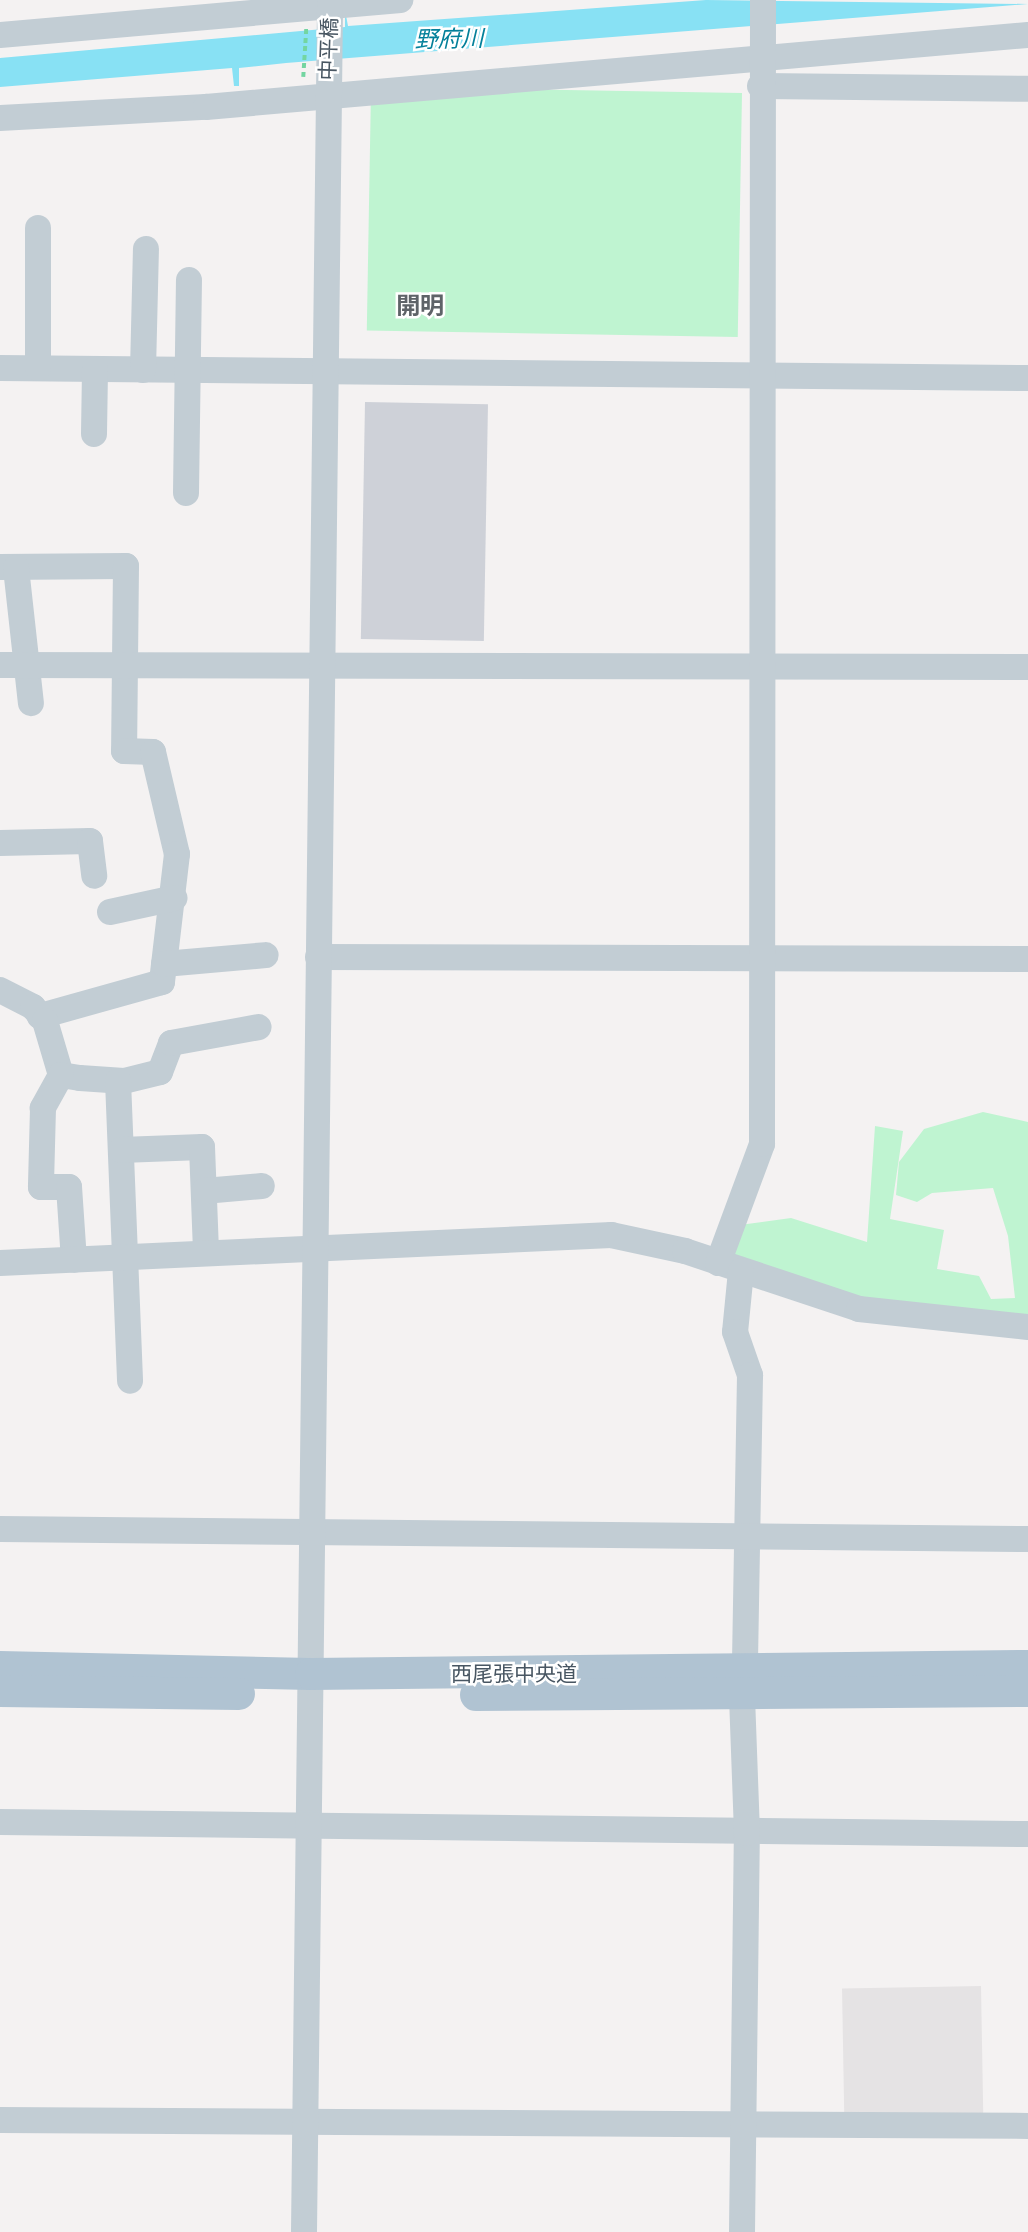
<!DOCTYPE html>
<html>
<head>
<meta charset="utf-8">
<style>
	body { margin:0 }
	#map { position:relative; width:1028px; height:2232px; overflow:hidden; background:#f4f2f2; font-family:"Titillium Web","Noto Sans JP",sans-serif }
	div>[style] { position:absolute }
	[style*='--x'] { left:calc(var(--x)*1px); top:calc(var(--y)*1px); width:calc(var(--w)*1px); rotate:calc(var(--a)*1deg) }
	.education>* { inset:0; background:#e5e3e4; transform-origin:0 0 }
	.green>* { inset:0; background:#bff4d1; transform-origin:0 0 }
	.water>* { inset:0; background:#88e1f4 }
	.building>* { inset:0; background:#ced1d8; transform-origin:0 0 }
	.path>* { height:3.5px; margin-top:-1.75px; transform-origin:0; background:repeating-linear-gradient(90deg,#73d5a1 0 5px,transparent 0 8.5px) }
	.minor>* { height:26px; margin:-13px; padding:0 13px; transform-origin:13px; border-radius:13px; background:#c2cdd4 }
	.major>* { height:32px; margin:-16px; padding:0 16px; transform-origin:16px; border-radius:16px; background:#b0c3d2 }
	span { translate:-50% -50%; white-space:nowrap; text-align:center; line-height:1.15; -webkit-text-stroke:5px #fff; paint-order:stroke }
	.street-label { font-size:21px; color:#485662 }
	.water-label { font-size:23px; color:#03809a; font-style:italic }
	.quarter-label { font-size:24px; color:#5e6368; font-weight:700 }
</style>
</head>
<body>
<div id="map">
	<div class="education">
		<div style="left:981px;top:1986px;width:140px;height:139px;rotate:89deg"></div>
	</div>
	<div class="green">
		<div style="left:742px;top:93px;width:244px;height:371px;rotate:91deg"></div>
		<div style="clip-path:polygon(983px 1112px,1028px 1122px,1028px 1328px,859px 1309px,718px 1263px,732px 1226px,791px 1218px,867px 1242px,875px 1126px,903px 1131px,890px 1219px,944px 1230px,937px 1269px,979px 1276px,991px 1299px,1015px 1298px,1008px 1236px,993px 1188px,932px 1193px,917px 1202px,896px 1195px,899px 1162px,924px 1129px)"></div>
	</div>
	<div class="water">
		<div style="clip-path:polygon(706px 0,1028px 4px,286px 63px,239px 68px,239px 86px,234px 86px,232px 68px,0 87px,0 58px,345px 27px,345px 10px,348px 26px)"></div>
	</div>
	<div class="building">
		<div style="left:365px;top:402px;width:123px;height:237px;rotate:1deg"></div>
	</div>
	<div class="path">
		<div style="--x:303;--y:77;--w:48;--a:-86.4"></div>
	</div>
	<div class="minor">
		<div style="--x:0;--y:35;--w:402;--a:-5"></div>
		<div style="--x:760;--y:86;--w:268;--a:0.6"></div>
		<div style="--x:0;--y:118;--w:206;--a:-3.1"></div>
		<div style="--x:206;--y:107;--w:825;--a:-5.01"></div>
		<div style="--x:0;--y:368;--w:1028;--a:0.56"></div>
		<div style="--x:38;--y:368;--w:140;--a:-90"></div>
		<div style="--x:143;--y:370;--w:121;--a:-88.6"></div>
		<div style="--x:94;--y:434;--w:65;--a:-89.1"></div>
		<div style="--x:186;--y:493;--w:213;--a:-89.2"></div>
		<div style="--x:0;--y:567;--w:126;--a:-0.5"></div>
		<div style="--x:126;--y:566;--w:185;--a:90.6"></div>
		<div style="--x:124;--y:751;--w:29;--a:2"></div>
		<div style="--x:153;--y:752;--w:105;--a:76.8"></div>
		<div style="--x:177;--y:854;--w:129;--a:96.7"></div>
		<div style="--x:162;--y:982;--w:127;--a:164.4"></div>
		<div style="--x:16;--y:568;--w:136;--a:83.7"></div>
		<div style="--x:0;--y:665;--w:1028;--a:0.11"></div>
		<div style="--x:0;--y:843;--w:90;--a:-1.3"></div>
		<div style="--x:90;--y:841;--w:35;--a:83"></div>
		<div style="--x:110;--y:912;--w:66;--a:-12.2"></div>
		<div style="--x:318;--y:957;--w:710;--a:0.16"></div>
		<div style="--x:164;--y:964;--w:102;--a:-5"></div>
		<div style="--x:0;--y:990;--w:37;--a:27"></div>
		<div style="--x:33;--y:1007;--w:18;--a:49"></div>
		<div style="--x:45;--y:1021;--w:56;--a:73.5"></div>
		<div style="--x:61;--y:1075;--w:19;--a:9"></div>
		<div style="--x:80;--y:1078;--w:44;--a:3.9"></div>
		<div style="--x:124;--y:1081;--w:37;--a:-14"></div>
		<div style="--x:160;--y:1072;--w:31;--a:-69"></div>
		<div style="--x:171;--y:1043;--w:89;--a:-10.3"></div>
		<div style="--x:61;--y:1075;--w:38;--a:119"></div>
		<div style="--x:43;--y:1108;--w:79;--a:91.5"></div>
		<div style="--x:41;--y:1187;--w:28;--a:0"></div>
		<div style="--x:69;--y:1187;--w:73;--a:86.1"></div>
		<div style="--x:118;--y:1081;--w:300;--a:87.7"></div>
		<div style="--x:121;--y:1150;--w:81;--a:-2.1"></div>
		<div style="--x:202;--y:1147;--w:106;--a:87.8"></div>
		<div style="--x:204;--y:1191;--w:58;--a:-4.9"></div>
		<div style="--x:0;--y:1263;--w:612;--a:-2.62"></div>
		<div style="--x:611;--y:1235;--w:76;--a:12.2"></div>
		<div style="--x:685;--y:1251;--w:183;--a:18.4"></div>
		<div style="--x:859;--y:1309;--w:170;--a:6.1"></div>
		<div style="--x:718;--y:1263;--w:127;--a:-69.7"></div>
		<div style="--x:762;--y:1144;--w:1144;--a:-89.95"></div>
		<div style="--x:741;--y:1271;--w:61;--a:95.6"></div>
		<div style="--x:735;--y:1332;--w:46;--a:70.8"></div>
		<div style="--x:750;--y:1375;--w:297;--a:91"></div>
		<div style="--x:0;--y:1529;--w:1028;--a:0.56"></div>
		<div style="--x:0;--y:1822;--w:1028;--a:0.67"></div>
		<div style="--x:0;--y:2120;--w:1028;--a:0.33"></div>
		<div style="--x:304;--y:2232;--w:2232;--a:-89.33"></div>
		<div style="--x:742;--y:2232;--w:399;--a:-89.3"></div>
		<div style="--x:747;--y:1833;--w:137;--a:-92.1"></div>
	</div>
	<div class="major">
		<div style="--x:0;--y:1667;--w:311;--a:1.3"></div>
		<div style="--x:311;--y:1674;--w:717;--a:-0.64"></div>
		<div style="--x:0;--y:1691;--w:239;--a:0.7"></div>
		<div style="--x:476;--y:1695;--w:552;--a:-0.42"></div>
	</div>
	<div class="street-label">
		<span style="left:328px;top:49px;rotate:-88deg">中平橋</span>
		<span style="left:514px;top:1673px">西尾張中央道</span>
	</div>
	<div class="water-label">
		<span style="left:449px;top:39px;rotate:-1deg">野府川</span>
	</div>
	<div class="quarter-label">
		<span style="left:420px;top:306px">開明</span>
	</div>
</div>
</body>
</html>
